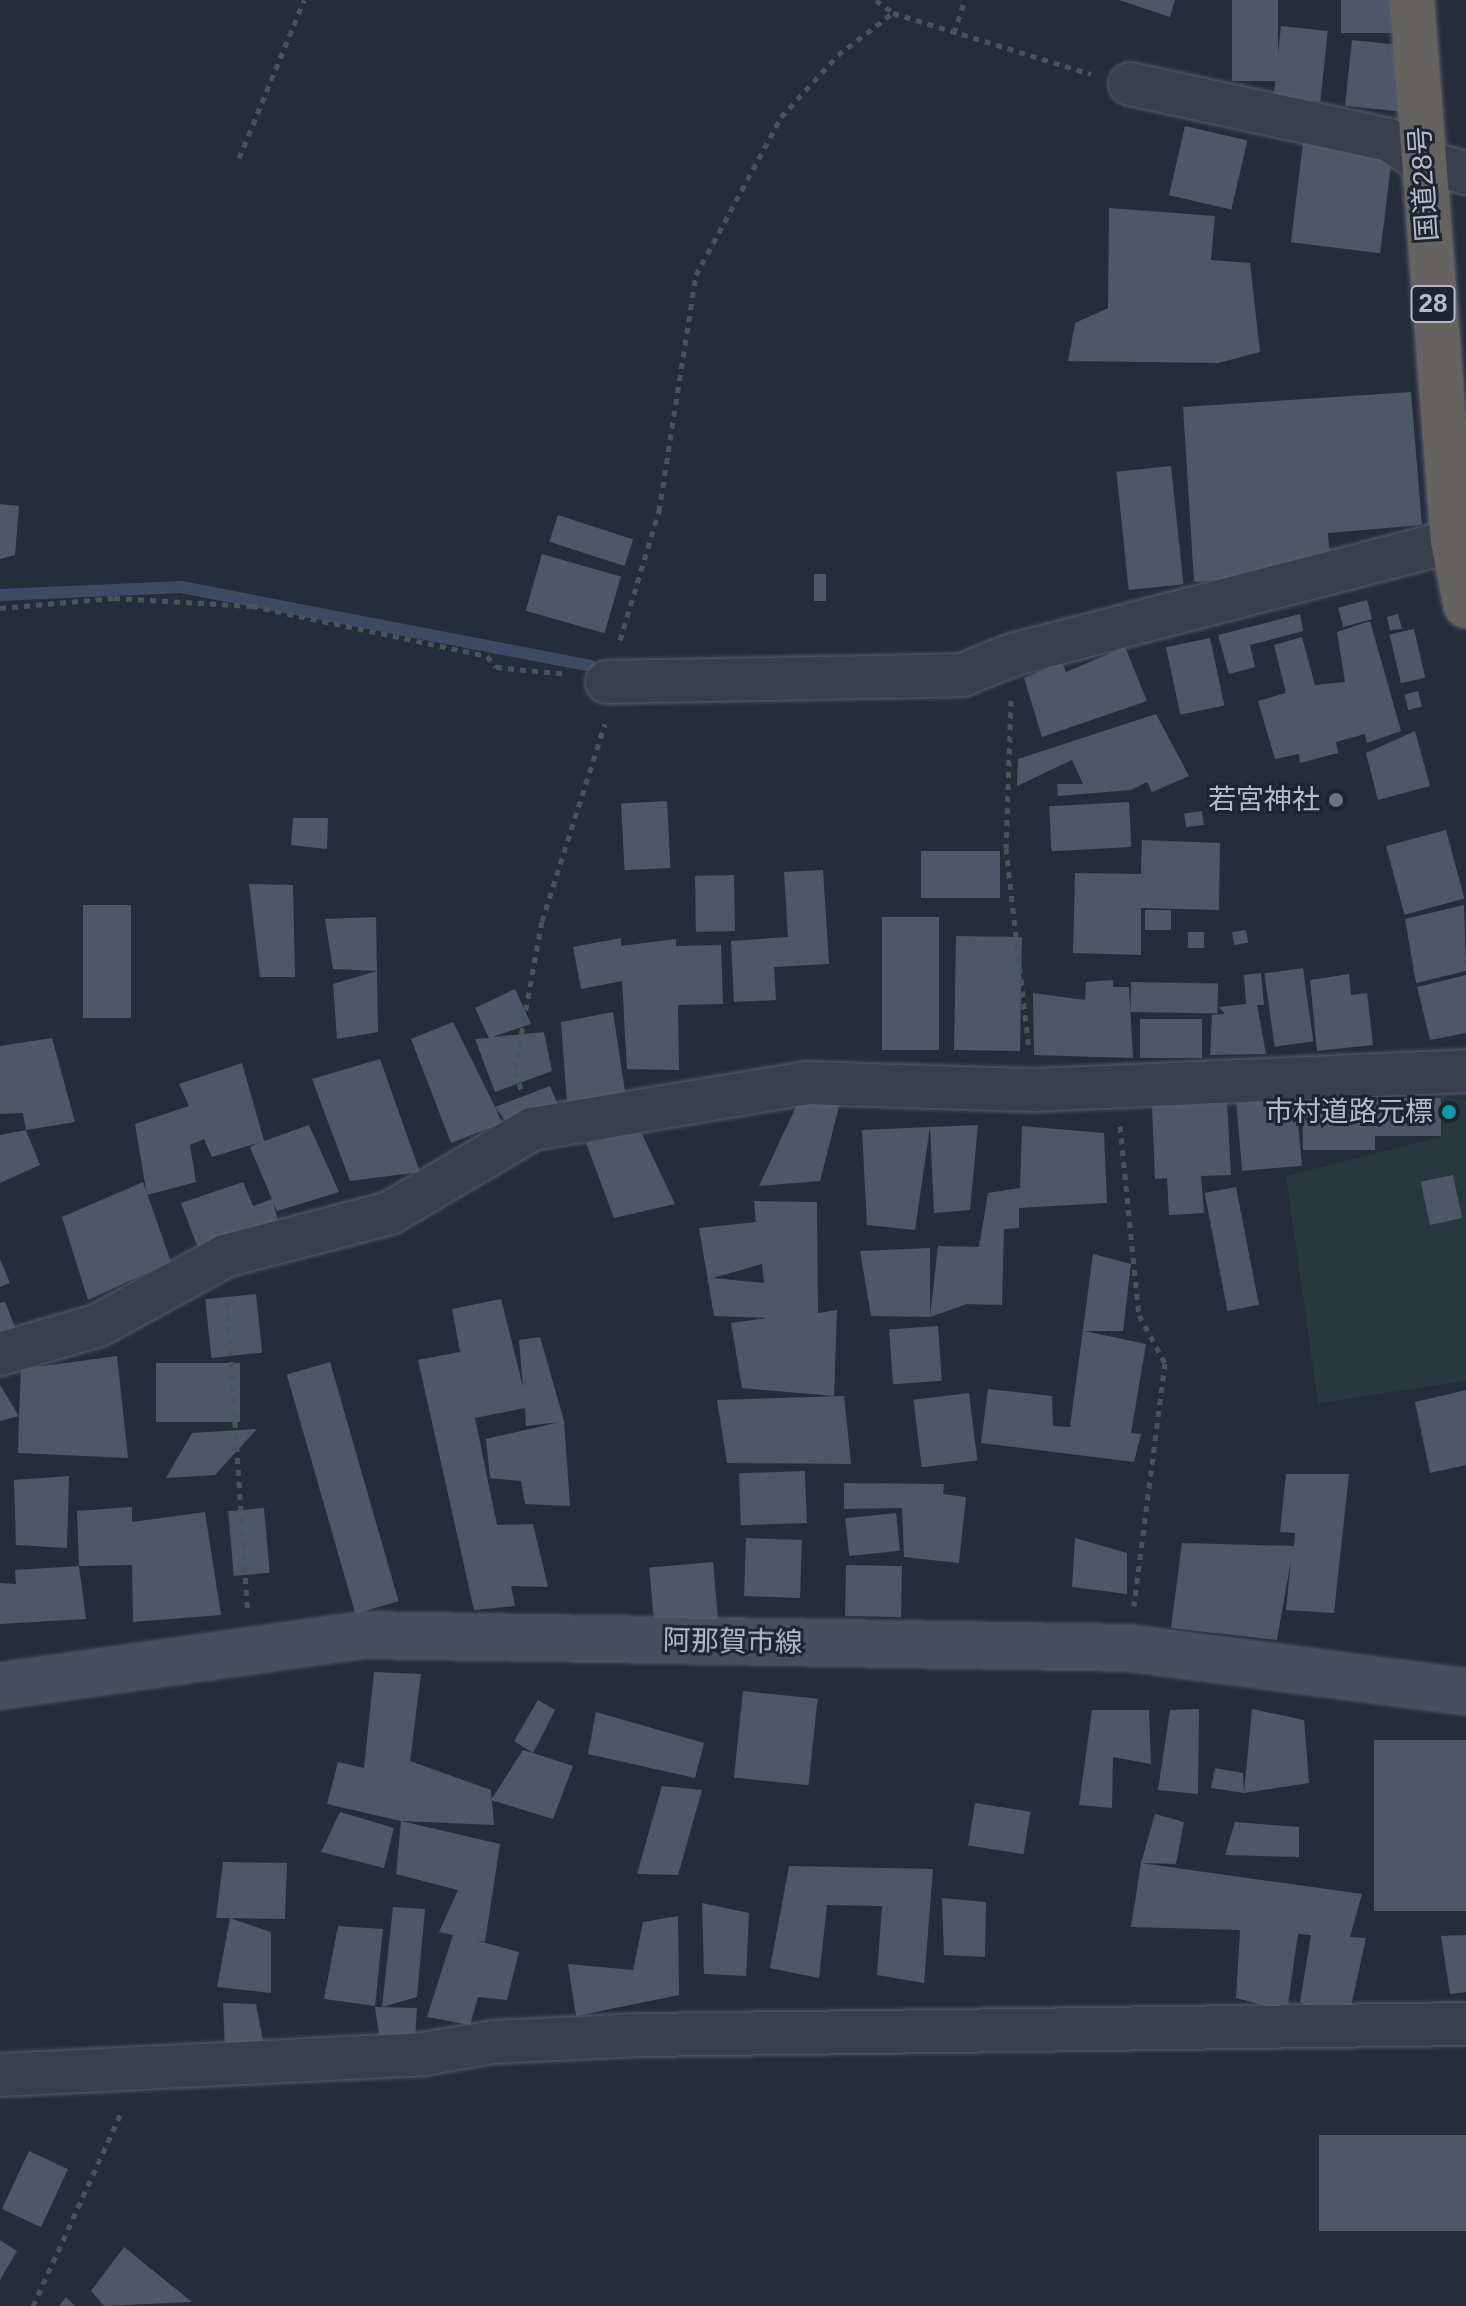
<!DOCTYPE html>
<html>
<head>
<meta charset="utf-8">
<style>
	body { margin:0 }
	#map { position:relative; width:1466px; height:2306px; overflow:hidden; background:#252d3b; font-family:Arial,"Noto Sans JP",sans-serif }
	div>[style] { position:absolute }
	[style*='--x'] { left:calc(var(--x)*1px); top:calc(var(--y)*1px); width:calc(var(--w)*1px); rotate:calc(var(--a)*1deg) }
	.green>* { inset:0; background:#27393c }
	.stream>* { height:12px; margin:-6px; padding:0 6px; transform-origin:6px; border-radius:6px; background:#3c4a63 }
	.building>* { inset:0; background:#4e5767; transform-origin:0 0 }
	.path>* { height:5px; margin-top:-2.5px; transform-origin:0; background:repeating-linear-gradient(90deg,#455659 0 6px,transparent 0 12px) }
	.roads { filter:drop-shadow(0 0 2px #575d69) drop-shadow(0 0 2px #575d69) }
	.minor>* { height:42px; margin:-21px; padding:0 21px; transform-origin:21px; border-radius:21px; background:#393f4b }
	.secondary>* { height:44px; margin:-22px; padding:0 22px; transform-origin:22px; border-radius:22px; background:#474e5e }
	.trunk>* { height:44px; margin:-22px; padding:0 22px; transform-origin:22px; border-radius:22px; background:#646360 }
	.dots>* { width:22px; height:22px; translate:-50% -50%; box-sizing:border-box; border:4px solid #1e2430; border-radius:50% }
	span { translate:-50% -50%; white-space:nowrap; text-align:center; line-height:1.15; -webkit-text-stroke:6px #1e2430; paint-order:stroke }
	.shield-label span { padding:2px 6px; background:#1e2430; border:2px solid; border-radius:6px; -webkit-text-stroke-width:0 }
	.shield-label { font-size:26px; color:#b4bac7; font-weight:700 }
	.street-label { font-size:28px; color:#b4bac7 }
	.poi-label { font-size:28px; color:#b4bac7 }
	.right { translate:-100% -50%; text-align:right }
</style>
</head>
<body>
<div id="map">
	<div class="green">
		<div style="clip-path:polygon(1442px 1096px,1466px 1100px,1466px 1381px,1318px 1403px,1286px 1176px,1441px 1137px)"></div>
	</div>
	<div class="stream">
		<div style="--x:0;--y:595;--w:181;--a:-2.5"></div>
		<div style="--x:181;--y:587;--w:417;--a:10.9"></div>
	</div>
	<div class="building">
		<div style="clip-path:polygon(1119px 0,1175px 0,1170px 17px)"></div>
		<div style="left:1232px;top:0;width:46px;height:81px"></div>
		<div style="left:1341px;top:0;width:60px;height:33px"></div>
		<div style="left:1281px;top:26px;width:47px;height:71px;rotate:6deg"></div>
		<div style="left:1352px;top:40px;width:55px;height:66px;rotate:6deg"></div>
		<div style="left:1185px;top:126px;width:64px;height:71px;rotate:13deg"></div>
		<div style="left:1304px;top:135px;width:90px;height:108px;rotate:7deg"></div>
		<div style="clip-path:polygon(1109px 208px,1215px 216px,1211px 260px,1250px 263px,1260px 352px,1218px 363px,1068px 361px,1075px 323px,1108px 308px)"></div>
		<div style="clip-path:polygon(1411px 392px,1422px 525px,1328px 533px,1331px 570px,1194px 582px,1183px 407px)"></div>
		<div style="left:1171px;top:466px;width:119px;height:55px;rotate:84deg"></div>
		<div style="clip-path:polygon(0 504px,19px 506px,15px 555px,0 559px)"></div>
		<div style="left:558px;top:515px;width:79px;height:28px;rotate:18deg"></div>
		<div style="left:542px;top:554px;width:82px;height:59px;rotate:16deg"></div>
		<div style="left:814px;top:574px;width:12px;height:27px"></div>
		<div style="left:1367px;top:600px;width:20px;height:30px;rotate:75deg"></div>
		<div style="clip-path:polygon(1300px 614px,1303px 631px,1250px 645px,1255px 667px,1229px 674px,1218px 635px)"></div>
		<div style="clip-path:polygon(1398px 614px,1402px 629px,1390px 630px,1387px 617px)"></div>
		<div style="clip-path:polygon(1370px 621px,1401px 731px,1367px 743px,1365px 734px,1336px 742px,1338px 753px,1300px 763px,1299px 754px,1275px 759px,1258px 701px,1286px 693px,1274px 645px,1302px 637px,1315px 685px,1345px 682px,1337px 632px)"></div>
		<div style="left:1414px;top:629px;width:50px;height:25px;rotate:77deg"></div>
		<div style="left:1210px;top:638px;width:69px;height:45px;rotate:78deg"></div>
		<div style="clip-path:polygon(1125px 647px,1147px 701px,1042px 737px,1024px 678px,1062px 662px,1066px 672px)"></div>
		<div style="left:1418px;top:691px;width:16px;height:14px;rotate:76deg"></div>
		<div style="clip-path:polygon(1156px 714px,1189px 776px,1152px 792px,1147px 782px,1131px 790px,1058px 796px,1057px 784px,1083px 784px,1072px 760px,1017px 786px,1018px 759px)"></div>
		<div style="clip-path:polygon(1415px 731px,1430px 786px,1378px 800px,1366px 753px)"></div>
		<div style="left:667px;top:801px;width:67px;height:46px;rotate:87deg"></div>
		<div style="left:1129px;top:802px;width:45px;height:80px;rotate:87deg"></div>
		<div style="left:1202px;top:811px;width:14px;height:18px;rotate:82deg"></div>
		<div style="clip-path:polygon(293px 818px,328px 818px,327px 849px,291px 845px)"></div>
		<div style="left:1446px;top:830px;width:71px;height:62px;rotate:75deg"></div>
		<div style="clip-path:polygon(1142px 840px,1220px 843px,1219px 910px,1141px 908px,1141px 955px,1073px 953px,1075px 873px,1141px 874px)"></div>
		<div style="left:921px;top:851px;width:79px;height:47px"></div>
		<div style="clip-path:polygon(823px 870px,829px 964px,774px 967px,776px 1000px,734px 1002px,731px 941px,788px 937px,784px 872px)"></div>
		<div style="left:734px;top:875px;width:56px;height:39px;rotate:89deg"></div>
		<div style="clip-path:polygon(249px 884px,293px 885px,295px 977px,260px 977px)"></div>
		<div style="left:83px;top:905px;width:48px;height:113px"></div>
		<div style="clip-path:polygon(1464px 905px,1466px 971px,1416px 983px,1405px 919px)"></div>
		<div style="left:1145px;top:910px;width:26px;height:20px"></div>
		<div style="clip-path:polygon(376px 917px,377px 971px,378px 1032px,337px 1039px,333px 984px,377px 971px,333px 969px,325px 919px)"></div>
		<div style="left:939px;top:917px;width:133px;height:57px;rotate:90deg"></div>
		<div style="left:1246px;top:930px;width:13px;height:14px;rotate:81deg"></div>
		<div style="left:1188px;top:932px;width:16px;height:16px"></div>
		<div style="left:956px;top:936px;width:66px;height:114px;rotate:1deg"></div>
		<div style="clip-path:polygon(621px 938px,621px 946px,676px 939px,676px 946px,721px 945px,723px 1004px,678px 1005px,679px 1070px,627px 1069px,622px 981px,581px 989px,573px 947px)"></div>
		<div style="left:1303px;top:968px;width:74px;height:39px;rotate:82deg"></div>
		<div style="clip-path:polygon(1261px 973px,1264px 1005px,1257px 1005px,1266px 1054px,1210px 1055px,1212px 1015px,1225px 1014px,1219px 1007px,1246px 1004px,1244px 975px)"></div>
		<div style="clip-path:polygon(1349px 974px,1351px 995px,1367px 993px,1373px 1045px,1317px 1051px,1310px 980px)"></div>
		<div style="clip-path:polygon(1466px 975px,1466px 1033px,1430px 1040px,1417px 987px)"></div>
		<div style="clip-path:polygon(1113px 980px,1113px 987px,1129px 987px,1133px 1058px,1034px 1055px,1033px 993px,1085px 1000px,1086px 982px)"></div>
		<div style="left:1131px;top:982px;width:87px;height:30px;rotate:1deg"></div>
		<div style="clip-path:polygon(515px 989px,531px 1024px,492px 1037px,544px 1032px,552px 1071px,495px 1092px,475px 1039px,489px 1038px,475px 1008px)"></div>
		<div style="clip-path:polygon(613px 1012px,626px 1098px,567px 1103px,561px 1022px)"></div>
		<div style="left:1140px;top:1019px;width:62px;height:39px"></div>
		<div style="clip-path:polygon(453px 1022px,495px 1107px,550px 1086px,561px 1112px,511px 1128px,495px 1107px,502px 1123px,451px 1143px,411px 1039px)"></div>
		<div style="clip-path:polygon(52px 1038px,75px 1122px,26px 1130px,23px 1113px,0 1114px,0 1046px)"></div>
		<div style="clip-path:polygon(380px 1059px,420px 1172px,350px 1181px,312px 1079px)"></div>
		<div style="clip-path:polygon(242px 1063px,264px 1141px,309px 1125px,339px 1192px,277px 1211px,273px 1202px,279px 1224px,200px 1254px,181px 1203px,243px 1182px,253px 1206px,272px 1199px,250px 1147px,258px 1143px,212px 1157px,204px 1139px,190px 1145px,196px 1182px,147px 1195px,135px 1124px,189px 1106px,179px 1084px)"></div>
		<div style="clip-path:polygon(807px 1083px,844px 1087px,820px 1181px,759px 1186px)"></div>
		<div style="left:1296px;top:1098px;width:68px;height:60px;rotate:85deg"></div>
		<div style="clip-path:polygon(1302px 1098px,1441px 1098px,1441px 1136px,1375px 1136px,1375px 1150px,1303px 1150px)"></div>
		<div style="clip-path:polygon(1227px 1102px,1231px 1175px,1201px 1176px,1204px 1213px,1169px 1215px,1167px 1178px,1155px 1179px,1152px 1106px)"></div>
		<div style="clip-path:polygon(978px 1125px,970px 1210px,934px 1213px,930px 1127px)"></div>
		<div style="clip-path:polygon(1022px 1126px,1104px 1133px,1107px 1203px,1019px 1208px,1019px 1228px,1004px 1229px,1002px 1305px,967px 1304px,930px 1317px,871px 1316px,860px 1251px,930px 1248px,930px 1317px,938px 1246px,979px 1247px,988px 1193px,1020px 1188px)"></div>
		<div style="clip-path:polygon(930px 1127px,915px 1230px,867px 1225px,862px 1130px)"></div>
		<div style="clip-path:polygon(26px 1130px,40px 1165px,0 1183px,0 1135px)"></div>
		<div style="clip-path:polygon(641px 1132px,675px 1204px,614px 1218px,586px 1143px)"></div>
		<div style="left:1453px;top:1175px;width:44px;height:33px;rotate:78deg"></div>
		<div style="clip-path:polygon(143px 1182px,171px 1262px,88px 1300px,62px 1217px)"></div>
		<div style="left:1236px;top:1187px;width:120px;height:32px;rotate:79deg"></div>
		<div style="clip-path:polygon(evenodd,754px 1201px,817px 1202px,818px 1313px,837px 1310px,834px 1396px,742px 1388px,731px 1323px,768px 1318px,714px 1316px,699px 1228px,756px 1222px,754px 1201px,762px 1264px,764px 1283px,713px 1278px,762px 1264px)"></div>
		<div style="clip-path:polygon(1093px 1254px,1131px 1264px,1123px 1331px,1084px 1331px,1146px 1344px,1131px 1433px,1141px 1434px,1134px 1462px,981px 1443px,988px 1389px,1052px 1396px,1053px 1426px,1070px 1427px)"></div>
		<div style="clip-path:polygon(0 1259px,10px 1283px,0 1287px)"></div>
		<div style="left:256px;top:1294px;width:59px;height:51px;rotate:84deg"></div>
		<div style="clip-path:polygon(501px 1299px,523px 1387px,519px 1340px,540px 1337px,564px 1421px,570px 1506px,525px 1504px,521px 1481px,490px 1478px,486px 1439px,560px 1422px,526px 1426px,525px 1408px,475px 1418px,497px 1525px,533px 1524px,548px 1587px,511px 1586px,515px 1606px,474px 1610px,418px 1360px,460px 1352px,452px 1309px)"></div>
		<div style="clip-path:polygon(5px 1302px,17px 1332px,0 1337px,0 1303px)"></div>
		<div style="left:938px;top:1326px;width:55px;height:49px;rotate:86deg"></div>
		<div style="clip-path:polygon(117px 1356px,128px 1458px,18px 1453px,19px 1416px,0 1421px,0 1385px,19px 1416px,21px 1369px)"></div>
		<div style="left:330px;top:1362px;width:249px;height:45px;rotate:74deg"></div>
		<div style="left:240px;top:1363px;width:59px;height:84px;rotate:90deg"></div>
		<div style="clip-path:polygon(1466px 1390px,1466px 1465px,1430px 1473px,1415px 1402px)"></div>
		<div style="left:969px;top:1393px;width:68px;height:56px;rotate:83deg"></div>
		<div style="clip-path:polygon(844px 1396px,851px 1464px,727px 1463px,717px 1400px)"></div>
		<div style="clip-path:polygon(257px 1429px,215px 1475px,166px 1478px,192px 1433px)"></div>
		<div style="left:805px;top:1471px;width:52px;height:66px;rotate:88deg"></div>
		<div style="clip-path:polygon(1286px 1474px,1349px 1474px,1334px 1613px,1286px 1610px,1291px 1560px,1277px 1640px,1171px 1628px,1182px 1543px,1294px 1546px,1295px 1533px,1280px 1532px)"></div>
		<div style="clip-path:polygon(69px 1476px,67px 1548px,16px 1545px,14px 1480px)"></div>
		<div style="clip-path:polygon(844px 1483px,944px 1484px,943px 1494px,966px 1497px,959px 1563px,904px 1557px,902px 1508px,844px 1509px)"></div>
		<div style="clip-path:polygon(132px 1507px,132px 1522px,205px 1512px,221px 1615px,133px 1622px,132px 1565px,79px 1566px,86px 1619px,0 1624px,0 1583px,16px 1584px,15px 1570px,79px 1566px,77px 1511px)"></div>
		<div style="left:264px;top:1508px;width:65px;height:36px;rotate:85deg"></div>
		<div style="left:896px;top:1513px;width:38px;height:51px;rotate:84deg"></div>
		<div style="left:746px;top:1538px;width:56px;height:58px;rotate:2deg"></div>
		<div style="clip-path:polygon(1075px 1538px,1127px 1553px,1127px 1594px,1072px 1587px)"></div>
		<div style="left:713px;top:1562px;width:61px;height:64px;rotate:85deg"></div>
		<div style="left:846px;top:1565px;width:56px;height:51px;rotate:1deg"></div>
		<div style="clip-path:polygon(374px 1672px,421px 1674px,410px 1761px,491px 1790px,494px 1825px,401px 1821px,500px 1844px,485px 1942px,475px 1940px,519px 1952px,507px 2000px,478px 1997px,470px 2025px,427px 2017px,453px 1935px,439px 1932px,458px 1890px,396px 1874px,401px 1821px,327px 1804px,338px 1762px,364px 1768px)"></div>
		<div style="left:743px;top:1691px;width:75px;height:87px;rotate:6deg"></div>
		<div style="clip-path:polygon(538px 1700px,555px 1710px,533px 1753px,573px 1766px,553px 1819px,491px 1800px,523px 1750px,533px 1753px,514px 1741px)"></div>
		<div style="clip-path:polygon(1199px 1709px,1198px 1794px,1158px 1790px,1170px 1710px)"></div>
		<div style="clip-path:polygon(1252px 1709px,1304px 1720px,1309px 1783px,1244px 1793px,1211px 1788px,1215px 1768px,1243px 1773px,1244px 1793px)"></div>
		<div style="clip-path:polygon(1092px 1710px,1149px 1710px,1151px 1764px,1113px 1757px,1112px 1808px,1079px 1805px)"></div>
		<div style="clip-path:polygon(596px 1712px,704px 1743px,695px 1778px,588px 1754px)"></div>
		<div style="left:1466px;top:1740px;width:171px;height:92px;rotate:90deg"></div>
		<div style="clip-path:polygon(662px 1786px,702px 1790px,678px 1875px,637px 1874px)"></div>
		<div style="left:975px;top:1803px;width:56px;height:43px;rotate:9deg"></div>
		<div style="clip-path:polygon(340px 1812px,394px 1828px,384px 1868px,321px 1852px)"></div>
		<div style="clip-path:polygon(1155px 1814px,1184px 1822px,1176px 1864px,1141px 1863px,1362px 1894px,1350px 1937px,1366px 1938px,1347px 2025px,1300px 2002px,1311px 1935px,1298px 1934px,1287px 2011px,1236px 1998px,1240px 1930px,1131px 1927px,1141px 1863px)"></div>
		<div style="clip-path:polygon(1235px 1822px,1299px 1827px,1299px 1857px,1225px 1855px)"></div>
		<div style="clip-path:polygon(223px 1862px,287px 1863px,285px 1919px,230px 1918px,271px 1932px,271px 1993px,217px 1987px,230px 1918px,216px 1918px)"></div>
		<div style="clip-path:polygon(789px 1866px,933px 1869px,924px 1983px,877px 1975px,882px 1906px,827px 1905px,819px 1978px,770px 1968px)"></div>
		<div style="clip-path:polygon(942px 1898px,986px 1902px,985px 1957px,944px 1955px)"></div>
		<div style="clip-path:polygon(702px 1903px,749px 1913px,746px 1976px,704px 1974px)"></div>
		<div style="clip-path:polygon(393px 1907px,425px 1909px,417px 1997px,382px 2007px)"></div>
		<div style="clip-path:polygon(678px 1916px,679px 1995px,576px 2016px,568px 1964px,633px 1970px,643px 1922px)"></div>
		<div style="clip-path:polygon(338px 1926px,383px 1929px,375px 2006px,324px 1999px)"></div>
		<div style="clip-path:polygon(1466px 1935px,1466px 1992px,1450px 1994px,1441px 1936px)"></div>
		<div style="clip-path:polygon(223px 2003px,256px 2004px,264px 2046px,225px 2049px)"></div>
		<div style="clip-path:polygon(375px 2007px,417px 2008px,415px 2041px,380px 2043px)"></div>
		<div style="left:1319px;top:2135px;width:147px;height:96px"></div>
		<div style="left:29px;top:2151px;width:43px;height:64px;rotate:25deg"></div>
		<div style="clip-path:polygon(0 2240px,17px 2251px,0 2280px)"></div>
		<div style="clip-path:polygon(124px 2247px,192px 2302px,104px 2306px,91px 2291px)"></div>
		<div style="clip-path:polygon(66px 2297px,75px 2306px,59px 2306px)"></div>
	</div>
	<div class="path">
		<div style="--x:876;--y:0;--w:21;--a:37"></div>
		<div style="--x:893;--y:13;--w:207;--a:17.1"></div>
		<div style="--x:954;--y:33;--w:35;--a:-72"></div>
		<div style="--x:239;--y:158;--w:171;--a:-67.6"></div>
		<div style="--x:0;--y:608;--w:114;--a:-5"></div>
		<div style="--x:114;--y:598;--w:138;--a:3.3"></div>
		<div style="--x:252;--y:606;--w:240;--a:12"></div>
		<div style="--x:487;--y:656;--w:14;--a:51"></div>
		<div style="--x:496;--y:667;--w:71;--a:5.6"></div>
		<div style="--x:620;--y:640;--w:135;--a:-73.2"></div>
		<div style="--x:659;--y:511;--w:239;--a:-81.1"></div>
		<div style="--x:696;--y:275;--w:179;--a:-61.7"></div>
		<div style="--x:781;--y:117;--w:84;--a:-47.4"></div>
		<div style="--x:838;--y:55;--w:69;--a:-37.4"></div>
		<div style="--x:1011;--y:700;--w:148;--a:91.9"></div>
		<div style="--x:1006;--y:848;--w:202;--a:83.5"></div>
		<div style="--x:521;--y:1089;--w:21;--a:-107"></div>
		<div style="--x:515;--y:1069;--w:150;--a:-79.7"></div>
		<div style="--x:542;--y:921;--w:207;--a:-72.3"></div>
		<div style="--x:1120;--y:1126;--w:190;--a:84.3"></div>
		<div style="--x:1139;--y:1315;--w:55;--a:61.6"></div>
		<div style="--x:1165;--y:1363;--w:245;--a:97.3"></div>
		<div style="--x:227;--y:1302;--w:306;--a:86.2"></div>
		<div style="--x:33;--y:2306;--w:212;--a:-65.5"></div>
	</div>
	<div class="roads">
		<div class="minor">
			<div style="--x:1130;--y:84;--w:265;--a:12.2"></div>
			<div style="--x:1389;--y:140;--w:38;--a:33"></div>
			<div style="--x:1421;--y:161;--w:47;--a:14.9"></div>
			<div style="--x:607;--y:682;--w:355;--a:-1.1"></div>
			<div style="--x:962;--y:675;--w:54;--a:-21.8"></div>
			<div style="--x:1012;--y:655;--w:455;--a:-14.5"></div>
			<div style="--x:0;--y:1354;--w:103;--a:-16.3"></div>
			<div style="--x:99;--y:1325;--w:144;--a:-28.7"></div>
			<div style="--x:225;--y:1256;--w:171;--a:-14.6"></div>
			<div style="--x:390;--y:1213;--w:165;--a:-30.6"></div>
			<div style="--x:532;--y:1129;--w:279;--a:-9.5"></div>
			<div style="--x:807;--y:1083;--w:227;--a:1.8"></div>
			<div style="--x:1034;--y:1090;--w:432;--a:-2.5"></div>
			<div style="--x:0;--y:2075;--w:424;--a:-2.8"></div>
			<div style="--x:423;--y:2054;--w:71;--a:-9.7"></div>
			<div style="--x:493;--y:2042;--w:148;--a:-2.7"></div>
			<div style="--x:641;--y:2035;--w:825;--a:-0.76"></div>
		</div>
		<div class="secondary">
			<div style="--x:0;--y:1686;--w:367;--a:-8"></div>
			<div style="--x:363;--y:1635;--w:765;--a:0.97"></div>
			<div style="--x:1128;--y:1648;--w:341;--a:7.4"></div>
		</div>
		<div class="trunk">
			<div style="--x:1412;--y:0;--w:543;--a:85.67"></div>
			<div style="--x:1453;--y:541;--w:66;--a:78.7"></div>
		</div>
	</div>
	<div class="dots">
		<div style="left:1336px;top:800px;background:#6b7280"></div>
		<div style="left:1449px;top:1112px;background:#0f9aa8"></div>
	</div>
	<div class="shield-label">
		<span style="left:1433px;top:304px">28</span>
	</div>
	<div class="street-label">
		<span style="left:1424px;top:184px;rotate:-94deg">国道28号</span>
		<span style="left:733px;top:1642px;rotate:1deg">阿那賀市線</span>
	</div>
	<div class="poi-label">
		<span class="right" style="left:1320px;top:800px">若宮神社</span>
		<span class="right" style="left:1433px;top:1112px">市村道路元標</span>
	</div>
</div>
</body>
</html>
